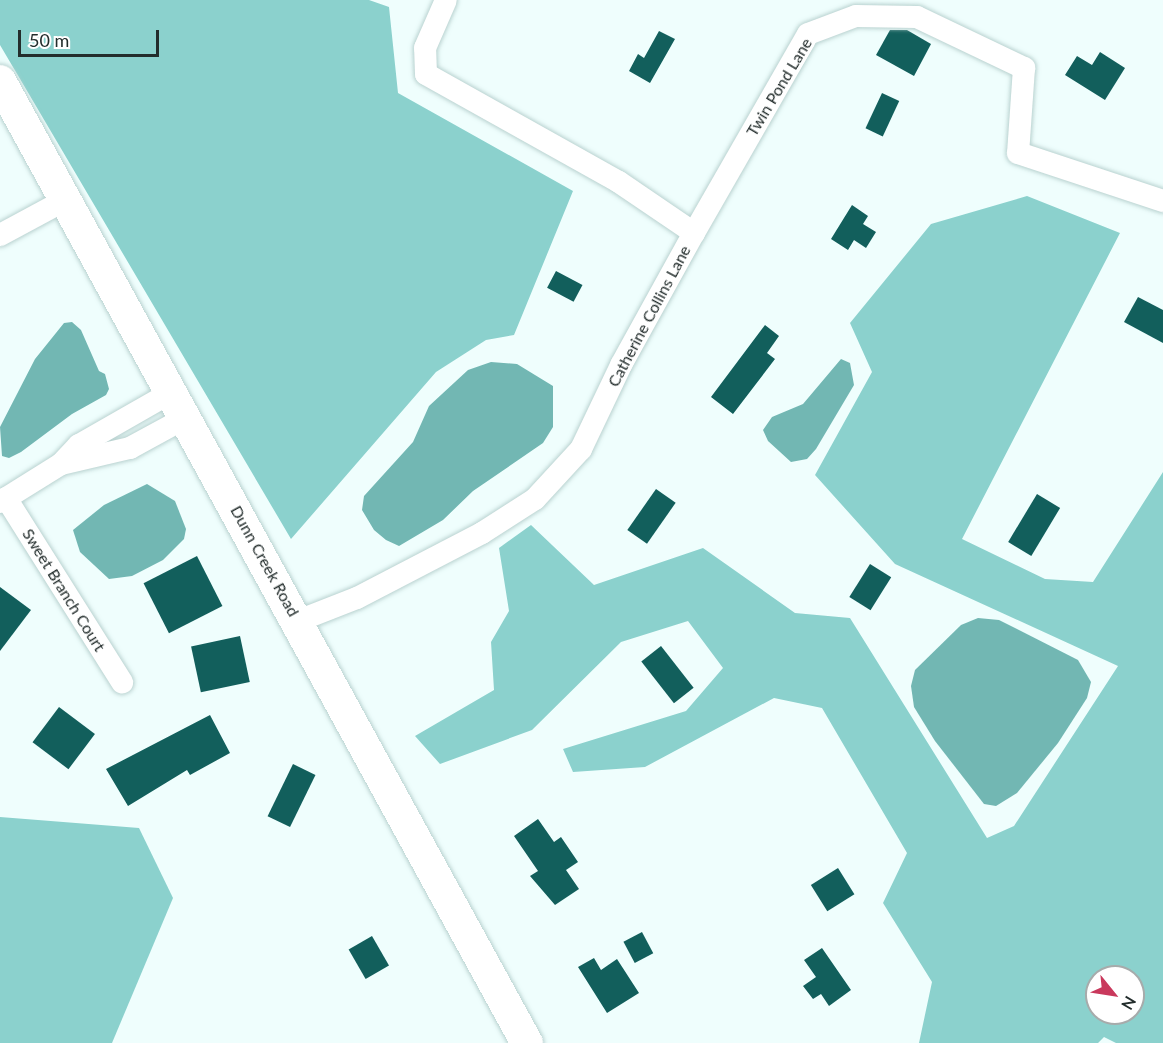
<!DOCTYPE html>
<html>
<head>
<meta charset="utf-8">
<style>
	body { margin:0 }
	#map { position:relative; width:1163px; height:1043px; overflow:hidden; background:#effefd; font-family:Lato,sans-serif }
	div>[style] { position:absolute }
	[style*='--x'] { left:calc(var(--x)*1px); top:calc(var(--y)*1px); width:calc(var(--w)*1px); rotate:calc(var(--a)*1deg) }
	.forest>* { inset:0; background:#8bd1cd }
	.water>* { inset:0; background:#72b7b3 }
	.building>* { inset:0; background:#125f5c; transform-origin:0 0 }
	.roads { filter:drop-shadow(0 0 2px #b9d2d0) drop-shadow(0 0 2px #b9d2d0) }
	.street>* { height:22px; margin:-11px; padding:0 11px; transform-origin:11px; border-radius:11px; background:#fff }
	.secondary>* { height:32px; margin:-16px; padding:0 16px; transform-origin:16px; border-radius:16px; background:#fff }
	span { translate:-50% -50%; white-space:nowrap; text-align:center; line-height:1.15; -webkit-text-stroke:6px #fff; paint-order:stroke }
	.street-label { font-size:16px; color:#232d2c }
	.north { position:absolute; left:1085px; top:965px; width:60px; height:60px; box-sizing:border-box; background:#fff; border:2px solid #a7abab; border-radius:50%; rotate:120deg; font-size:16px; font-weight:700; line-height:24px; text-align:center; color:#232d2c }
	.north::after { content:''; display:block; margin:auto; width:21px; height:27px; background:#c9395c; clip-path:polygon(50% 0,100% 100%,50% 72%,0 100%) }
	.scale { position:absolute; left:18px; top:30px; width:141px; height:27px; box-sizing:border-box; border:3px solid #232d2c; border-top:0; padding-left:8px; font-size:18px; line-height:21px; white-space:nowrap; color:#232d2c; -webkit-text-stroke:4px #fff; paint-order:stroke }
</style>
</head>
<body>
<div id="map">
	<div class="forest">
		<div style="clip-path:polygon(0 0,369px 0,389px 7px,398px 93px,573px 191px,514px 335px,486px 340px,436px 372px,291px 539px,0 45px)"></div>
		<div style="clip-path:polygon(evenodd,1027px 196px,1120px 233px,962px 539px,1045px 579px,1093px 582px,1163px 472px,1163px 1043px,1116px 1043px,1104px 1037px,1098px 1043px,919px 1043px,932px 982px,883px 903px,907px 853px,822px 708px,774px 698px,645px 767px,573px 772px,563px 749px,686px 711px,723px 668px,688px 621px,621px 642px,532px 730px,440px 764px,415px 736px,494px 690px,491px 642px,509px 611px,499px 548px,531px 525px,594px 585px,703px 548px,795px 613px,850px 618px,987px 838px,1014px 826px,1118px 666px,895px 564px,815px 475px,872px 372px,850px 323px,931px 224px,1027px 196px,1097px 977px,1133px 977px,1133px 1013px,1097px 1013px,1097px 977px)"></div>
		<div style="clip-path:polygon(0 817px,139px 828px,173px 898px,112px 1043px,0 1043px)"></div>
	</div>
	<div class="water">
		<div style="clip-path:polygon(72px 322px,81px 330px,99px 371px,105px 374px,109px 389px,106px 395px,72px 414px,21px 452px,9px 458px,2px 456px,0 427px,35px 359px,64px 323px)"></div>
		<div style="clip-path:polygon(841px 359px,850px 363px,854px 385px,816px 449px,807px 459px,791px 462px,768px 441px,763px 430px,772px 417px,803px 404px)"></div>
		<div style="clip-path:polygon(491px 362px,517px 364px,553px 386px,553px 427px,543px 443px,473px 491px,443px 520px,399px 546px,386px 540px,374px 530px,362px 510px,364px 496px,413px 442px,429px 406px,468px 370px)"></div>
		<div style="clip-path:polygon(147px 484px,175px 501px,186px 529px,184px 539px,163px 560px,132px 576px,109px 579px,80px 552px,73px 530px,104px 505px)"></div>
		<div style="clip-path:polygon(978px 618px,999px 620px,1078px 660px,1091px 682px,1087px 698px,1058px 743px,1017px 793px,996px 806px,984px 804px,935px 741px,914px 707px,911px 686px,915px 670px,961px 625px)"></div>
	</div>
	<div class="building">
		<div style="clip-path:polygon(890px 30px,907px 30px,931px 44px,914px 76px,876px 55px)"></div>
		<div style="clip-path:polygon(659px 31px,675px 39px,650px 83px,629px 71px,638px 54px,644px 58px)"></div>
		<div style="clip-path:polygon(1100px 52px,1125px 68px,1105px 100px,1065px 75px,1077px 56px,1092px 65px)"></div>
		<div style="left:882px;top:93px;width:19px;height:39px;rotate:25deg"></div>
		<div style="clip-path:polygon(852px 205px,868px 216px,863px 224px,876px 232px,866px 248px,854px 240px,848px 250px,831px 239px)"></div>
		<div style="left:556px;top:271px;width:30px;height:19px;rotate:28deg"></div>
		<div style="clip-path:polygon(1138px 297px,1163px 310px,1163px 343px,1124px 322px)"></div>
		<div style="clip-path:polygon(765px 325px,779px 336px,767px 353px,775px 359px,733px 414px,711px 397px)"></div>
		<div style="left:656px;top:489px;width:24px;height:50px;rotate:35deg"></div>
		<div style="left:1037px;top:494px;width:27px;height:56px;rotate:31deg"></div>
		<div style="left:197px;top:556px;width:56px;height:60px;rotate:63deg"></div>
		<div style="left:870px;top:564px;width:25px;height:39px;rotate:32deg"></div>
		<div style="clip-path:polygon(0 587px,31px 610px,0 651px)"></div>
		<div style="left:240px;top:636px;width:47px;height:50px;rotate:78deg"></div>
		<div style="left:661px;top:646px;width:53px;height:25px;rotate:52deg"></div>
		<div style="left:59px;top:707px;width:45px;height:44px;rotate:37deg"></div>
		<div style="clip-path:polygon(210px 715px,230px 753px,190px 775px,187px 770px,128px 806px,106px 769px)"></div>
		<div style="left:293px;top:764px;width:25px;height:58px;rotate:26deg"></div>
		<div style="clip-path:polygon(538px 819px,554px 842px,561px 837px,578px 862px,566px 870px,579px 889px,555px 905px,530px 876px,538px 871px,514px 836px)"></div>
		<div style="left:838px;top:868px;width:31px;height:32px;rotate:58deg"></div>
		<div style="left:642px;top:932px;width:24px;height:21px;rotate:62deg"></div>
		<div style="left:372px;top:936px;width:34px;height:27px;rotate:60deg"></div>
		<div style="clip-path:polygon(822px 948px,851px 990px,829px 1006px,821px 994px,813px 999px,803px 986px,816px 977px,804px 960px)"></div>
		<div style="clip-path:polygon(594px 958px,601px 970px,617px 959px,639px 993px,607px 1013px,578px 967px)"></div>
	</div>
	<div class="roads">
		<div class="street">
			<div style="--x:694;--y:233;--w:229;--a:-60.2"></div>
			<div style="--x:808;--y:34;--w:51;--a:-20.6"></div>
			<div style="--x:856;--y:16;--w:61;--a:0.9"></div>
			<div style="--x:917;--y:17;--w:119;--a:25.5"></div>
			<div style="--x:1024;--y:68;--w:85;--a:94"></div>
			<div style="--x:1018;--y:153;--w:153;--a:18.3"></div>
			<div style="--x:0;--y:235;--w:74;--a:-28.3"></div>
			<div style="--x:61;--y:464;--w:71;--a:-13.1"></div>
			<div style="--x:130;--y:448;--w:63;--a:-28.6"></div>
			<div style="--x:6;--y:498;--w:218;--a:57.8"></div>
			<div style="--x:0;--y:502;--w:72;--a:-31.9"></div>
			<div style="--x:61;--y:464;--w:26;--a:-47"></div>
			<div style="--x:79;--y:445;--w:105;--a:-29.7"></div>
			<div style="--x:298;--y:621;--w:63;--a:-21.3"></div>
			<div style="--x:357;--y:598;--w:141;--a:-27.5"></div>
			<div style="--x:482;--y:533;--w:63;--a:-32.7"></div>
			<div style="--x:535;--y:499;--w:68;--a:-47.4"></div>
			<div style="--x:581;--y:449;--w:93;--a:-64.5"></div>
			<div style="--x:621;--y:365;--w:151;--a:-61.1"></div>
			<div style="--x:694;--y:233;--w:91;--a:-145.8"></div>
			<div style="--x:619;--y:182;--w:221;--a:-150.8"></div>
			<div style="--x:426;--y:74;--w:26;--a:-92"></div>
			<div style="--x:425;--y:48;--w:52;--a:-66.4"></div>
		</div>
		<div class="secondary">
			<div style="--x:0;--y:81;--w:1097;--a:61.29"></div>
		</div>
	</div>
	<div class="street-label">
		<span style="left:779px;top:87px;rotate:-59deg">Twin Pond Lane</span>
		<span style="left:649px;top:316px;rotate:-62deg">Catherine Collins Lane</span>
		<span style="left:265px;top:561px;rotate:61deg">Dunn Creek Road</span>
		<span style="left:64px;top:590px;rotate:58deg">Sweet Branch Court</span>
	</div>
	<div class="north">N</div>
	<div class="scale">50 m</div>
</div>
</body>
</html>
